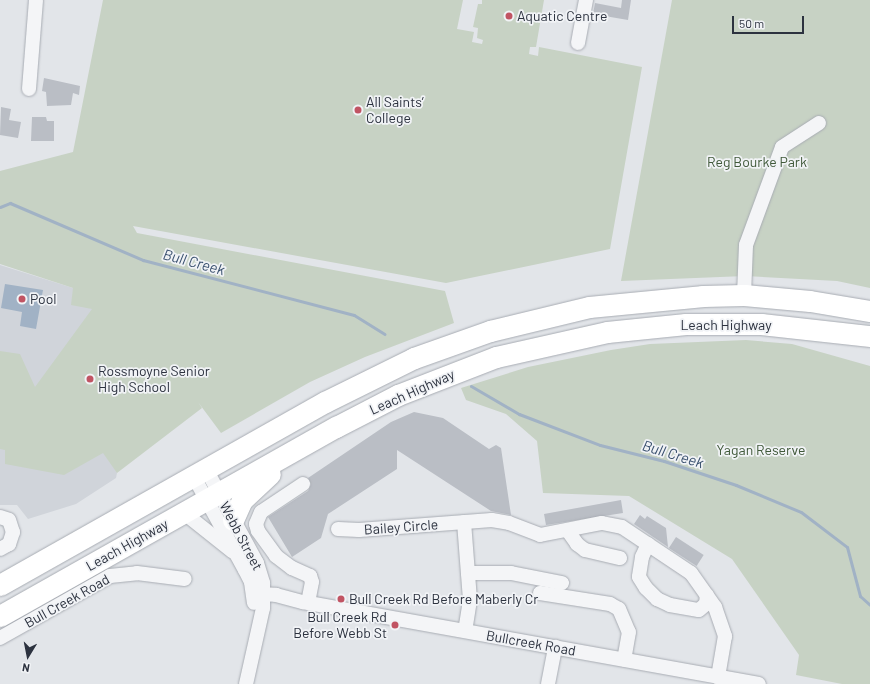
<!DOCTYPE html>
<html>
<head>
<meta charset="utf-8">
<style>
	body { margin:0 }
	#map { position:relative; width:870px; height:684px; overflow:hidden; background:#e2e5e9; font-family:Barlow,sans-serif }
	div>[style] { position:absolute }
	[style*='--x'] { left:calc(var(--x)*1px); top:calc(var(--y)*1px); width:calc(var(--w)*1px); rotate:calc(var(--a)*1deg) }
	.built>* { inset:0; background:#d0d4da }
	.green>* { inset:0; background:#c7d2c4 }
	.water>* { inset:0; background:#a1b2c5 }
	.stream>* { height:3px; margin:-1.5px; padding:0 1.5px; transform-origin:1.5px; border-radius:1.5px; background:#a1b2c5 }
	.building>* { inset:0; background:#babec5; transform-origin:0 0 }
	.roads { filter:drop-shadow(0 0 1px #a8acb3) drop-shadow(0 0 1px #a8acb3) }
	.minor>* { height:14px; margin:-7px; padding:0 7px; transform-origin:7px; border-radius:7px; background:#f4f5f7 }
	.highway>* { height:21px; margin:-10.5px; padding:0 10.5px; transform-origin:10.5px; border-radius:10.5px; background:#fff }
	.dots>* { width:11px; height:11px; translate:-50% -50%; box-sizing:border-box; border:2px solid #f1f3f6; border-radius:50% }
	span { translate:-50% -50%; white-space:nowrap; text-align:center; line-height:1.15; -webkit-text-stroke:3.5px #f1f3f6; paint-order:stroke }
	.poi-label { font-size:14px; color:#2c323f }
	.left { translate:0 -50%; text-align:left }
	.right { translate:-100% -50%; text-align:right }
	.park-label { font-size:14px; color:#40593a }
	.street-label { font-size:14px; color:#2c323f }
	.water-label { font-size:15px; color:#3a516f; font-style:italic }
	.north { position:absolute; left:8px; top:636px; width:40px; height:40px; -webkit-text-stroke:3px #f1f3f6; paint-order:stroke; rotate:190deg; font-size:11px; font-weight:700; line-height:16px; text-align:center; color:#2c323f }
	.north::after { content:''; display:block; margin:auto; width:14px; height:18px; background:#2c323f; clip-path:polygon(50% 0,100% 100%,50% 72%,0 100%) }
	.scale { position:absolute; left:732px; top:16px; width:72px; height:18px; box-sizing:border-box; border:2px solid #2c323f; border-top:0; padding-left:5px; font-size:12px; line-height:14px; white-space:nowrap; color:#2c323f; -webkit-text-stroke:3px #f1f3f6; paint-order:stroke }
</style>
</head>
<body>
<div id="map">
	<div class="built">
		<div style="clip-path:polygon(0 265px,73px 288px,95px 287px,117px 473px,116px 478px,76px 504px,28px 519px,17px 505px,0 505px)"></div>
	</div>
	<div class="green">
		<div style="clip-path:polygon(103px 0,463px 0,457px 29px,474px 32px,472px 42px,482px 44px,483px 40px,477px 38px,478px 28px,473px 27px,478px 4px,482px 4px,482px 0,544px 0,536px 47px,530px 47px,529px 54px,538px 56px,539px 47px,642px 67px,610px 249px,446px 283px,133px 226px,137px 233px,445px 291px,454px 323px,365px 357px,310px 382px,221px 433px,198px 402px,202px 408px,117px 473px,103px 453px,64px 475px,5px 464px,5px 450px,0 449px,0 351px,20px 354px,35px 387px,92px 309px,71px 305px,73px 288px,0 264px,0 171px,73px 152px)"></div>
		<div style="clip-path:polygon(672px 0,870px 0,870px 288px,837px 281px,745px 276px,621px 281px)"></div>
		<div style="clip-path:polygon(746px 340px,792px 344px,870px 366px,870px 684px,842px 684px,796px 675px,799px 655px,732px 559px,629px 496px,543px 493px,537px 441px,506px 414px,466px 400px,461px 388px,528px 367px,611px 350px,650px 344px)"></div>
	</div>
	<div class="water">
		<div style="clip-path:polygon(5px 284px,43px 290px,36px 329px,20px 326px,22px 312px,1px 308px)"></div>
	</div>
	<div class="stream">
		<div style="--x:0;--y:207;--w:11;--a:-22"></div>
		<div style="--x:10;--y:203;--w:145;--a:23.2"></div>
		<div style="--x:143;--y:260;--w:218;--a:14.6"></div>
		<div style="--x:354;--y:315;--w:36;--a:32"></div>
		<div style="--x:471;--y:386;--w:56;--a:30.3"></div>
		<div style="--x:519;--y:414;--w:87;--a:20.9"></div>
		<div style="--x:600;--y:445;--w:66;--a:14"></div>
		<div style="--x:664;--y:461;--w:76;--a:18.4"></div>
		<div style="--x:736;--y:485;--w:70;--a:22.6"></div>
		<div style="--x:801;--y:512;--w:58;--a:37.3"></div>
		<div style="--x:847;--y:547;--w:51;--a:75.1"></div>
		<div style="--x:860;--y:596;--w:13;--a:42"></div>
	</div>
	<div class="building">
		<div style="clip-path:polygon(622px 0,631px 0,628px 20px,593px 14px,595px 3px,621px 8px)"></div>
		<div style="clip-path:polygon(44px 78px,80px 86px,79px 95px,73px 93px,71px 105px,47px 106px,46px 92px,42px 91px)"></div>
		<div style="clip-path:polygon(1px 107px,11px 109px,9px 120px,21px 122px,18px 138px,0 135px)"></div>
		<div style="clip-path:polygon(32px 117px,46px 117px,47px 121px,54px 121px,54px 141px,31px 141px)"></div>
		<div style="clip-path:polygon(414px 412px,443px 418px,489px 449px,496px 445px,501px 448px,511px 515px,491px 511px,397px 450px,397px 469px,328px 514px,321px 538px,292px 557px,268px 517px,308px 491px,311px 484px,308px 478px,391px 422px)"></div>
		<div style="clip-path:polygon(621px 500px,623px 513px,546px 525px,544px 514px)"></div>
		<div style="clip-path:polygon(640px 515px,645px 519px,647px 516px,666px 528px,668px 547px,634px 524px)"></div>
		<div style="left:676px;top:537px;width:33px;height:13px;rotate:33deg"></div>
	</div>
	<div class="roads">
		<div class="minor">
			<div style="--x:578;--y:43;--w:44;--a:-79.5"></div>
			<div style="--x:29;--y:89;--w:89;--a:-85.5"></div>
			<div style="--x:744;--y:295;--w:50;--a:-87.7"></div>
			<div style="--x:746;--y:245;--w:104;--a:-69.8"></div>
			<div style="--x:782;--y:147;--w:44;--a:-33"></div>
			<div style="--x:206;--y:469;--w:107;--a:61.5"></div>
			<div style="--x:257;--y:563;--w:21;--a:73"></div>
			<div style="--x:263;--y:583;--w:25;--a:90"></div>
			<div style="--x:263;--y:608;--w:78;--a:102.6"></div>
			<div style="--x:194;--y:477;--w:106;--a:61.3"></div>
			<div style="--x:245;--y:570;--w:13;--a:63"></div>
			<div style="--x:251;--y:582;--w:21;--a:82"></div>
			<div style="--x:303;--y:484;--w:50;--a:146.3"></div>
			<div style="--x:261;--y:512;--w:13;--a:113"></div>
			<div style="--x:256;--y:524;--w:7;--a:74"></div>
			<div style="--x:258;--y:531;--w:31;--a:54"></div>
			<div style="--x:276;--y:556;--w:20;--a:37"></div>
			<div style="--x:292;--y:568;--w:20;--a:24"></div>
			<div style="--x:310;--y:576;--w:6;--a:72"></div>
			<div style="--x:312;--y:582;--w:21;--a:101"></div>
			<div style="--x:183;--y:512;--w:63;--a:38.5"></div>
			<div style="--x:0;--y:517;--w:9;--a:18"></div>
			<div style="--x:9;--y:520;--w:13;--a:72"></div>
			<div style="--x:13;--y:532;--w:13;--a:108"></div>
			<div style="--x:9;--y:544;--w:10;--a:151"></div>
			<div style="--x:464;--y:522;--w:78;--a:85.6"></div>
			<div style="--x:470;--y:600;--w:31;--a:99"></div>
			<div style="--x:338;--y:529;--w:21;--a:3"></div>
			<div style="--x:359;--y:530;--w:133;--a:-4.3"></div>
			<div style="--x:492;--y:520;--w:17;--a:10"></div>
			<div style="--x:509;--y:523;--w:33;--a:21"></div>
			<div style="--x:540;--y:535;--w:63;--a:-11"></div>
			<div style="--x:602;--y:523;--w:20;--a:11"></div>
			<div style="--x:622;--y:527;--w:83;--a:33.7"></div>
			<div style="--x:691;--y:573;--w:42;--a:54.8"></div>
			<div style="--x:715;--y:607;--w:31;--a:71"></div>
			<div style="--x:725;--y:636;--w:42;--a:99.7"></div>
			<div style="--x:568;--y:531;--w:16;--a:55"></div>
			<div style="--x:577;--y:544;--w:10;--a:37"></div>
			<div style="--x:585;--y:550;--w:36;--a:13"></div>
			<div style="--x:648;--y:544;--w:14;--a:115"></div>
			<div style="--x:642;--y:557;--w:20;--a:99"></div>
			<div style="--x:639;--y:577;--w:13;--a:58"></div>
			<div style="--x:646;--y:588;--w:16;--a:45"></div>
			<div style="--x:657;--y:599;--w:14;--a:25"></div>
			<div style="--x:670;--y:605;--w:29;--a:10"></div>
			<div style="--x:699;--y:610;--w:9;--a:-41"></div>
			<div style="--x:706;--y:604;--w:9;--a:-84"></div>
			<div style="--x:468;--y:573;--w:43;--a:0"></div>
			<div style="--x:511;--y:573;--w:52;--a:11.1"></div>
			<div style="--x:540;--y:593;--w:71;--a:8.9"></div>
			<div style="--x:610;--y:604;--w:10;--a:29"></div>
			<div style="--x:619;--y:609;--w:25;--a:67"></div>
			<div style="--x:629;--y:632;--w:28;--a:100"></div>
			<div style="--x:253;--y:594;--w:23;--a:2"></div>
			<div style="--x:276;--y:595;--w:28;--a:15"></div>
			<div style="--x:303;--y:602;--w:463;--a:10.2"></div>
			<div style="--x:0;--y:638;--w:126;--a:-29.4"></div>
			<div style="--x:110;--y:576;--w:27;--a:-6"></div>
			<div style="--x:137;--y:573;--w:48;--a:7.1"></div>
			<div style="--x:548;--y:684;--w:38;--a:-79"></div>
		</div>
		<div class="highway">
			<div style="--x:233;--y:520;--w:22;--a:-66"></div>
			<div style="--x:242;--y:500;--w:38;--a:-43"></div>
			<div style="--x:0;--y:585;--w:373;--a:-29.4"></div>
			<div style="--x:325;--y:402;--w:99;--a:-26.3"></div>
			<div style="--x:414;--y:358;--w:81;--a:-19.6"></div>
			<div style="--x:490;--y:331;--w:102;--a:-13.6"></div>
			<div style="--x:589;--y:307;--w:115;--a:-5.5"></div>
			<div style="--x:703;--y:296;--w:41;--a:-1.4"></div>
			<div style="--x:744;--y:295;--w:66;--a:5.2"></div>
			<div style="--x:810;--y:301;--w:61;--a:9.5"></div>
			<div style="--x:0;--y:616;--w:386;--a:-29.4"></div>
			<div style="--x:336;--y:427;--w:70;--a:-27.3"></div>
			<div style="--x:398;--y:395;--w:105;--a:-21.2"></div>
			<div style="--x:496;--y:357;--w:114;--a:-12.7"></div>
			<div style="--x:607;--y:332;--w:79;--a:-5.8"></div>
			<div style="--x:686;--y:324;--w:75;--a:0"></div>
			<div style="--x:761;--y:324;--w:110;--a:6.3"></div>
		</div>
	</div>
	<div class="dots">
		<div style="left:509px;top:16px;background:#c15463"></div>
		<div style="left:358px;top:110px;background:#c15463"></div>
		<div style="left:22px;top:299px;background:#c15463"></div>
		<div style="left:90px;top:379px;background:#c15463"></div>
		<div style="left:341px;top:599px;background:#c15463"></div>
		<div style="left:395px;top:625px;background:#c15463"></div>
	</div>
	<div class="poi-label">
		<span class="left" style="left:517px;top:16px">Aquatic Centre</span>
		<span class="left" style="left:366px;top:110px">All Saints’<br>College</span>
		<span class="left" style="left:30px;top:299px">Pool</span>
		<span class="left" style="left:98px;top:379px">Rossmoyne Senior<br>High School</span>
		<span class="left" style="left:349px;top:599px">Bull Creek Rd Before Maberly Cr</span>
		<span class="right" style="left:387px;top:625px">Bull Creek Rd<br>Before Webb St</span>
	</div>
	<div class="park-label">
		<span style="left:757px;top:162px">Reg Bourke Park</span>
		<span style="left:761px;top:450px">Yagan Reserve</span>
	</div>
	<div class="street-label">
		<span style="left:726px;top:325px">Leach Highway</span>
		<span style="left:412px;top:392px;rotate:-24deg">Leach Highway</span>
		<span style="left:401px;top:527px;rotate:-4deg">Bailey Circle</span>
		<span style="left:241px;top:536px;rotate:62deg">Webb Street</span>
		<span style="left:127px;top:545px;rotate:-29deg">Leach Highway</span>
		<span style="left:67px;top:601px;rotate:-29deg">Bull Creek Road</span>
		<span style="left:531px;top:643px;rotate:10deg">Bullcreek Road</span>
	</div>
	<div class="water-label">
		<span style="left:194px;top:262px;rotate:15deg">Bull Creek</span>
		<span style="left:673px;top:454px;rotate:17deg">Bull Creek</span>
	</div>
	<div class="north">N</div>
	<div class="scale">50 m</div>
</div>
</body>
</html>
